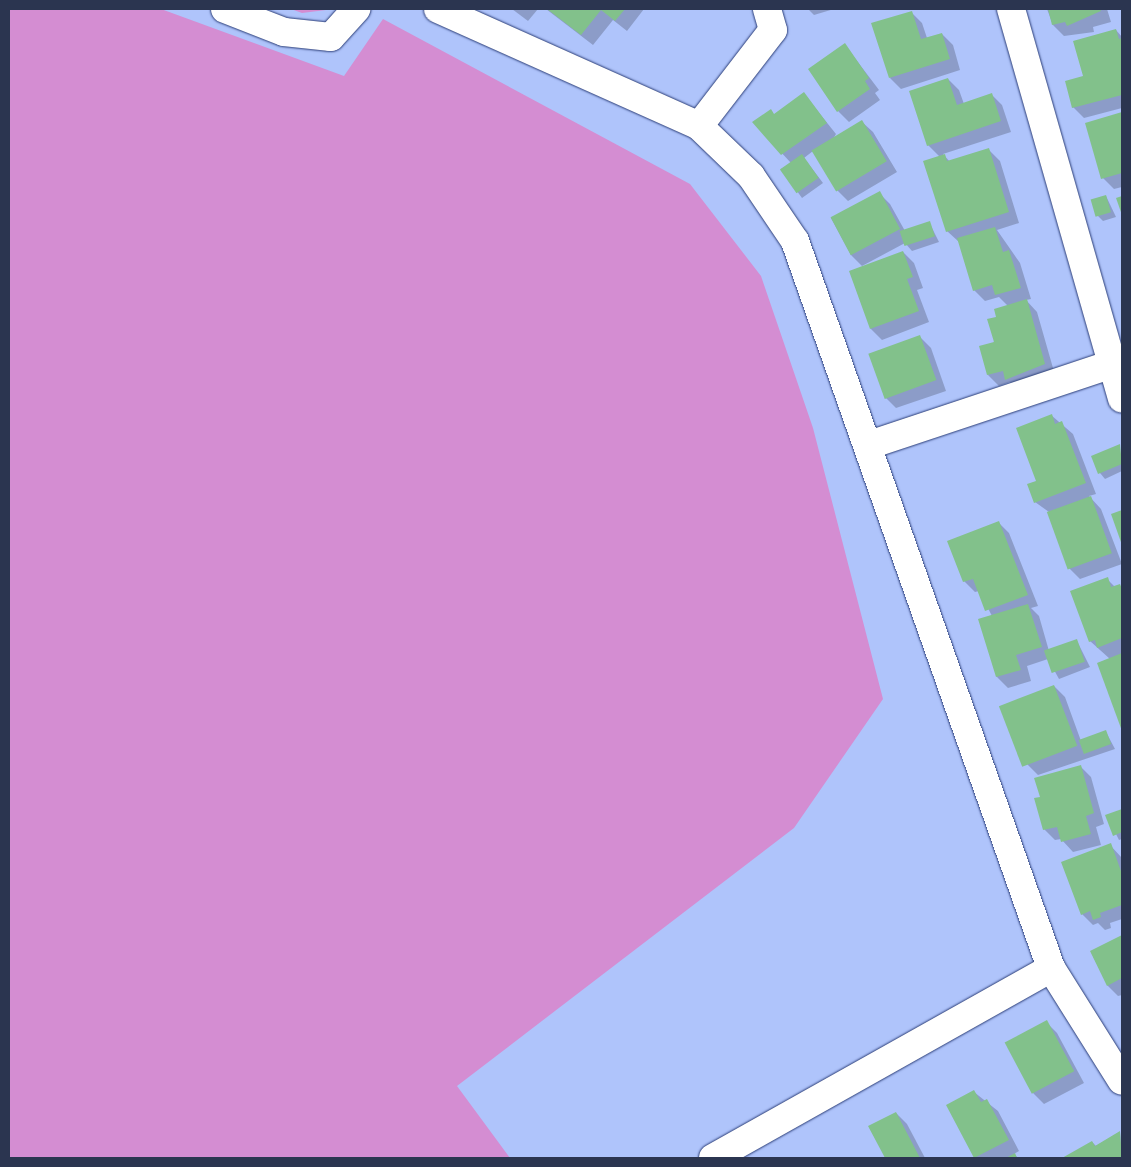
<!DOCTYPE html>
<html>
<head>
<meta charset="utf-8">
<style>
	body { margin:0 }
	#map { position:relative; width:1131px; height:1167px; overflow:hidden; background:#afc4fb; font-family:Figtree,sans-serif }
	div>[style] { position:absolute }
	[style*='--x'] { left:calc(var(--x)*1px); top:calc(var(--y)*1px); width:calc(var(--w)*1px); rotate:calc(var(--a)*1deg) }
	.green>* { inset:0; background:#d48dd2 }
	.shadow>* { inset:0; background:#0003 }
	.building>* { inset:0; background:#82c18b; transform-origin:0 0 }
	.roads { filter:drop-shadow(0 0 1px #2b3d77) drop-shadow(0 0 1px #2b3d77) }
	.minor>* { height:28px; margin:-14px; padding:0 14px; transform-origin:14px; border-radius:14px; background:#fff }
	span { translate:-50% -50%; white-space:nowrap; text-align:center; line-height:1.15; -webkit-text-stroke:5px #dde6fb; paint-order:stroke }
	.frame { position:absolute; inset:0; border:10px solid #2b3550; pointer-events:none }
</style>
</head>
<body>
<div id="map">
	<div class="green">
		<div style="clip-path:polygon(9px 9px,161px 9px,344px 76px,383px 19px,690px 184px,761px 276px,813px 428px,883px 699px,794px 828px,457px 1086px,510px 1158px,9px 1158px)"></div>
		<div style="clip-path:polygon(291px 9px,334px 9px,302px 13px)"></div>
	</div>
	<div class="shadow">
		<div style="clip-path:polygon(512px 9px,538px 9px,528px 21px)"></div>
		<div style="clip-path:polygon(546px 9px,644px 9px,627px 31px,613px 20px,593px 45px)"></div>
		<div style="clip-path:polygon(808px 9px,834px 9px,814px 15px)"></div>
		<div style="clip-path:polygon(1047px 9px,1107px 9px,1111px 22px,1093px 27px,1094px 32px,1064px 36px,1053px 25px)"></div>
		<div style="clip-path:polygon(911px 12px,922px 23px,927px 38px,942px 34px,953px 45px,960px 70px,901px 89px,890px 78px)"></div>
		<div style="clip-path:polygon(1116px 30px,1122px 37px,1122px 108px,1084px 118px,1073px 107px,1084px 77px)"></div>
		<div style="clip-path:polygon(845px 45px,879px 90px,875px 93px,880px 100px,849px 122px,838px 111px)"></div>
		<div style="clip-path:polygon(948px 79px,959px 90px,964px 104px,991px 94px,1002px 105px,1011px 132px,943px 154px,950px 162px,989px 150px,1000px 161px,1019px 223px,997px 230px,1020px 263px,1031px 299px,1026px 300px,1037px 312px,1055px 375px,1017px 390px,1010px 382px,999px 386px,988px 375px,998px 318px,1008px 306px,999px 297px,985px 301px,974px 290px,959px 242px,947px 231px,940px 157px,928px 145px)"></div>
		<div style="clip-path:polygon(804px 94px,836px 134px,833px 139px,862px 122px,873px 132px,897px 172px,848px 201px,837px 190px,813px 151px,804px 158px,823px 183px,802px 198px,781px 169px,791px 163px,754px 123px,775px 115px)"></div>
		<div style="clip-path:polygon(1122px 113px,1122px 187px,1114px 189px,1103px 178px,1087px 124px)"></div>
		<div style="clip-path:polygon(879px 193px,890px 204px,905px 231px,929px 222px,939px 242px,912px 251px,905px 243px,862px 266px,851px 255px,831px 218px)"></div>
		<div style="clip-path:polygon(1106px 196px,1116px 217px,1103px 221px,1098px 216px)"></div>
		<div style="clip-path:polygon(903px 252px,914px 263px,923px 288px,917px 290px,929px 322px,882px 340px,871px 329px,850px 272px)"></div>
		<div style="clip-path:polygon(920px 337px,931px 348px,946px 391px,896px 408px,885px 397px)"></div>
		<div style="clip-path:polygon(1051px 415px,1073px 434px,1096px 494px,1089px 496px,1101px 509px,1122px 564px,1080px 579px,1069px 568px,1049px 512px,1035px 502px)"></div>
		<div style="clip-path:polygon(1119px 445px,1122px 471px,1105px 479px,1100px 473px)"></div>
		<div style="clip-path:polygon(998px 522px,1009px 533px,1038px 606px,1031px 608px,1039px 616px,1049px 651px,1077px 641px,1090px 667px,1059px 679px,1048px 659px,1027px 666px,1031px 681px,1008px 688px,997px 677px,992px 616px,979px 591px,975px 592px,964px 581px)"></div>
		<div style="clip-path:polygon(1107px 579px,1115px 587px,1122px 587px,1122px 728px,1098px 663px,1110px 659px,1090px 641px)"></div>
		<div style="clip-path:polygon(1054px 686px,1065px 697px,1081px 741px,1106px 732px,1115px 749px,1038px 775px,1027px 764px)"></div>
		<div style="clip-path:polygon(1080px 766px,1091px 777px,1104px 824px,1096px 827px,1101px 845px,1073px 852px,1061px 839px,1055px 840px,1044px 829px,1041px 798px)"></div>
		<div style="clip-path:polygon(1122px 810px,1122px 839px,1119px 840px,1107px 816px)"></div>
		<div style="clip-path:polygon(1110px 845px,1122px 858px,1122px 919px,1110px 923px,1111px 928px,1105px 930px,1098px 923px,1093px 925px,1082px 914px,1063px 862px)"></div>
		<div style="clip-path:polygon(1122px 937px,1122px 995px,1118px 996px,1108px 986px,1091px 952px)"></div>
		<div style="clip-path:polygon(1046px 1022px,1057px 1033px,1084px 1083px,1044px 1104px,1033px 1093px)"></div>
		<div style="clip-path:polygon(974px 1092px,998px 1111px,1019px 1151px,1014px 1154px,1018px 1158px,975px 1158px,948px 1106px)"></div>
		<div style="clip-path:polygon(896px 1113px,907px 1124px,925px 1158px,886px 1158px,869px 1127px)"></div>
		<div style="clip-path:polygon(1120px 1132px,1122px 1158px,1065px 1158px,1092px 1142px,1096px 1146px)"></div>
	</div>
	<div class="building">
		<div style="clip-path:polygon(547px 9px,625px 9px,615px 21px,601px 10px,581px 35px)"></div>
		<div style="clip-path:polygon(1048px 9px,1100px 9px,1101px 11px,1067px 26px,1065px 22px,1052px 25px)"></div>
		<div style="clip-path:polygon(912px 11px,921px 39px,942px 33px,950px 59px,889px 78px,871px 23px)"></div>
		<div style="clip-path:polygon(1116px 29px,1119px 39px,1122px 38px,1122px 95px,1072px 108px,1065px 81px,1083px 76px,1073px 41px)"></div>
		<div style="clip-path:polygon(845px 43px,869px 78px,865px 81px,870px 89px,837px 112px,808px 69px)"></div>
		<div style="clip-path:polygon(948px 78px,957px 105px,992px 93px,1001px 121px,927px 146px,909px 91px)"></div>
		<div style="clip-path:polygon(804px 92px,827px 123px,781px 155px,752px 122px,771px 109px,774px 114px)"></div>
		<div style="clip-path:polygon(1122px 112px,1122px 173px,1101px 179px,1085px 123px)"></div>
		<div style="left:862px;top:120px;width:48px;height:59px;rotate:59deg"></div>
		<div style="clip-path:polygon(989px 148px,1009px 212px,946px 232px,923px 161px,945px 154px,947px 161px)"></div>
		<div style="left:802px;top:154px;width:29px;height:27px;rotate:55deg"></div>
		<div style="left:880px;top:191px;width:43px;height:56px;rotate:62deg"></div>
		<div style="left:1106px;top:195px;width:18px;height:16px;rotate:74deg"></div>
		<div style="clip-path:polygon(1122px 196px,1122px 215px,1116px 198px)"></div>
		<div style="left:930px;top:221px;width:16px;height:32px;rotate:72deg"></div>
		<div style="clip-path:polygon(995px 227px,1003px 252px,1009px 250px,1021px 288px,995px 295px,992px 285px,973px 291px,957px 238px)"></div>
		<div style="clip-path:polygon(903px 251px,913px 277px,907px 279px,919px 311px,870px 329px,849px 271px)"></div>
		<div style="clip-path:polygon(1027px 299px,1045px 364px,1005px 380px,1003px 371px,987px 375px,979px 346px,994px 342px,987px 319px,996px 317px,994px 309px)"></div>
		<div style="left:920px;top:335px;width:48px;height:55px;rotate:70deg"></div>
		<div style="clip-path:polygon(1052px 414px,1055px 424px,1062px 421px,1086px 483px,1034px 503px,1027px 484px,1036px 481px,1016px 428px)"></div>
		<div style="clip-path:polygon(1120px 444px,1122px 464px,1098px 474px,1091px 456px)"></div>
		<div style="left:1091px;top:496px;width:61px;height:47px;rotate:70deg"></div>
		<div style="clip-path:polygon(1122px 510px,1122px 545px,1111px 514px)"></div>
		<div style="clip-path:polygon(999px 521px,1028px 595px,985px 611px,973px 579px,963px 582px,947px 541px)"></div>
		<div style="clip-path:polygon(1108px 577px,1111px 587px,1120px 584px,1122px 589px,1122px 638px,1097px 648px,1095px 640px,1089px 642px,1070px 591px)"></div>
		<div style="clip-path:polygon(1028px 604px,1042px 647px,1016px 655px,1021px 670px,996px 677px,978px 619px)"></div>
		<div style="left:1077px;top:639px;width:24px;height:35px;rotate:71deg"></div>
		<div style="clip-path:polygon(1122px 653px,1122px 731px,1097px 663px)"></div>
		<div style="left:1054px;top:685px;width:65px;height:59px;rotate:69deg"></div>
		<div style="left:1106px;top:730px;width:15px;height:29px;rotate:70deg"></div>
		<div style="clip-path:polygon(1081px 765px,1094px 813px,1086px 816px,1091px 834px,1061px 842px,1057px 827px,1043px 830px,1034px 798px,1040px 797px,1034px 778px)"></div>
		<div style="clip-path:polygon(1122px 809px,1122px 832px,1113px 836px,1105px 815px)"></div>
		<div style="clip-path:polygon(1111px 843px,1122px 874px,1122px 905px,1100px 913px,1101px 917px,1093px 920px,1090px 911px,1081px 915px,1061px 862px)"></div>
		<div style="clip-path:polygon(1122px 935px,1122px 978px,1107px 986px,1090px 951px)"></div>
		<div style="left:1047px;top:1020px;width:58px;height:48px;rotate:62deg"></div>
		<div style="clip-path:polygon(974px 1090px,981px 1102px,987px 1099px,1009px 1140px,974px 1158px,946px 1105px)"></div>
		<div style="clip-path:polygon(896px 1112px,920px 1158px,885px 1158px,868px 1126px)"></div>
		<div style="clip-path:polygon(1120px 1131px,1122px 1158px,1062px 1158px,1092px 1141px,1095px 1146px)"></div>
		<div style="clip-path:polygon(1015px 1153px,1017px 1158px,1006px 1158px)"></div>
	</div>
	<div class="roads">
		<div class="minor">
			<div style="--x:225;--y:9;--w:63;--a:21.3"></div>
			<div style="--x:284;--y:32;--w:47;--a:6.1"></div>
			<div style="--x:331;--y:37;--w:38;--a:-48"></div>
			<div style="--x:438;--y:9;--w:286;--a:24.1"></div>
			<div style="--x:699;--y:126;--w:72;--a:43.9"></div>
			<div style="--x:751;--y:176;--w:78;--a:55.9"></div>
			<div style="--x:795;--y:241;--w:771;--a:70.6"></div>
			<div style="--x:1051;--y:968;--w:133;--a:57.9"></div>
			<div style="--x:1011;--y:9;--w:405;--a:74.1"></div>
			<div style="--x:699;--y:126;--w:121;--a:-52.4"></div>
			<div style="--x:773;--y:30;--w:22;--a:-106"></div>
			<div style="--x:869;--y:445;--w:254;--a:-18.4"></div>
			<div style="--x:713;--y:1158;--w:388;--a:-29.3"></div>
		</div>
	</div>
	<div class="frame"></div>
</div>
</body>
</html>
